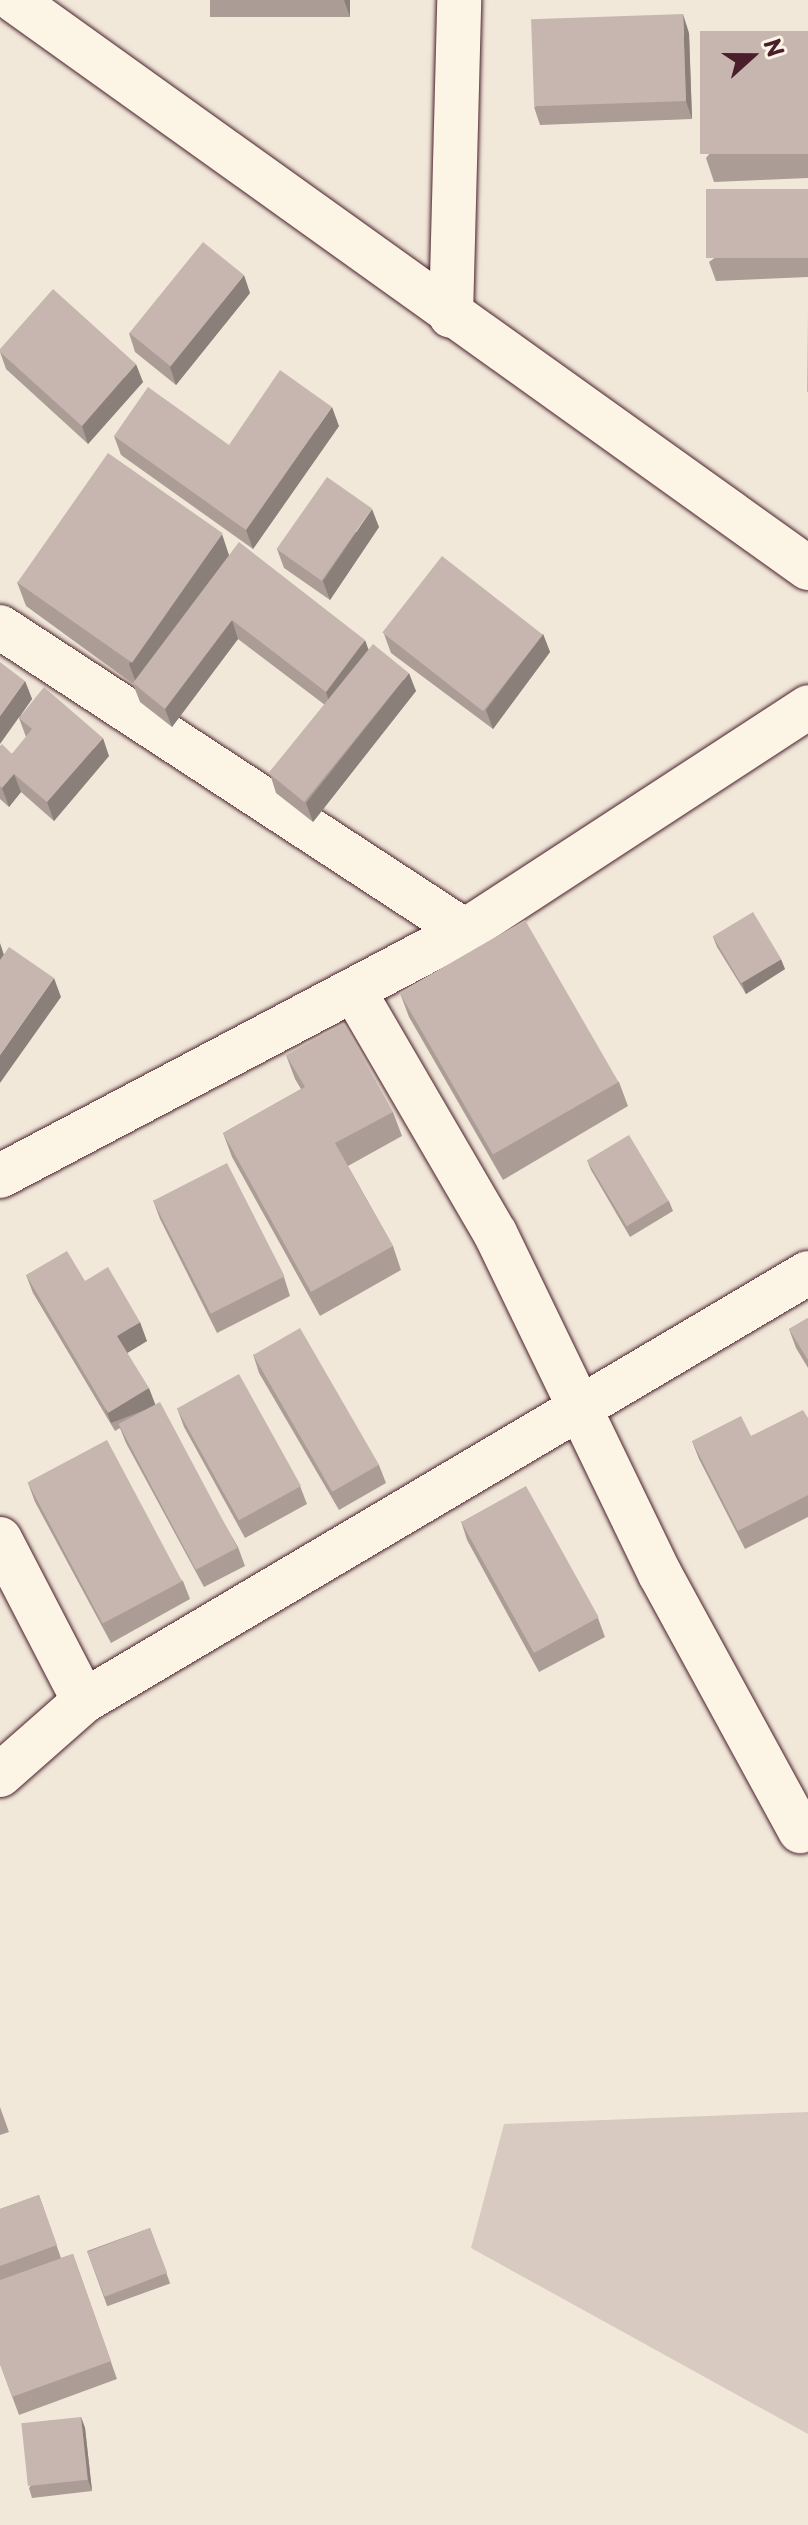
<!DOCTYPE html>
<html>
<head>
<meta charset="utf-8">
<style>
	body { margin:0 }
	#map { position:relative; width:808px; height:2525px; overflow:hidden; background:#f1e8da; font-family:"Playpen Sans",sans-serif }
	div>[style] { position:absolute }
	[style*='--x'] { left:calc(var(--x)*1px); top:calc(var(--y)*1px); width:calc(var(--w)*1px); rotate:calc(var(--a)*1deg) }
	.green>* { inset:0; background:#d8cac0 }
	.roads { filter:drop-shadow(0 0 2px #4a1f2b) drop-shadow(0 0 2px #4a1f2b) }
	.street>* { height:44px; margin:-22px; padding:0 22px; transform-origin:22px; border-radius:22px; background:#fcf5e5 }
	.wall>* { inset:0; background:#ab9d96; transform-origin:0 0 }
	.shaded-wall>* { inset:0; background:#8b7f7a; transform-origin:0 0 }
	.building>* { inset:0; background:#c7b6af; transform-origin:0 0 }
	span { translate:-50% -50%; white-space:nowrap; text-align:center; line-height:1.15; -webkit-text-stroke:6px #fcf5e5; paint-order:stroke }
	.north { position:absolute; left:712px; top:16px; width:80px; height:80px; -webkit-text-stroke:6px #fcf5e5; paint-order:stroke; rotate:69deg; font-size:22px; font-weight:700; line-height:32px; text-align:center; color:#4a1f2b }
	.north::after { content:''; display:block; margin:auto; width:28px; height:36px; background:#4a1f2b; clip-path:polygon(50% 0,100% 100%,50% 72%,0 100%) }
</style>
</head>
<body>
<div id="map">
	<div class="green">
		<div style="clip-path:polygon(808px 2112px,808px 2434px,471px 2248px,504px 2124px)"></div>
	</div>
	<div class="roads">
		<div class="street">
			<div style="--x:14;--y:0;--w:976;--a:35.58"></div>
			<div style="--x:451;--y:316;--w:316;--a:-88.5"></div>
			<div style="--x:0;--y:627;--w:556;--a:33.18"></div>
			<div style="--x:354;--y:991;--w:280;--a:59.8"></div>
			<div style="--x:495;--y:1233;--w:379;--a:64.2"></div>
			<div style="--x:660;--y:1574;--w:293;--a:61.4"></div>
			<div style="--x:0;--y:1176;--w:526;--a:-27.78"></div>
			<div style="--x:465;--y:931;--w:410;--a:-33.1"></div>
			<div style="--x:0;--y:1539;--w:182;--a:62.6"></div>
			<div style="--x:0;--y:1775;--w:112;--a:-41.4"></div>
			<div style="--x:84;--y:1701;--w:841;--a:-30.59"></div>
		</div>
	</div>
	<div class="wall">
		<div style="left:210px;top:0;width:140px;height:17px"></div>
		<div style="clip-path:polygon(808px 31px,808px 178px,714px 182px,706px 158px)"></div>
		<div style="clip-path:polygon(689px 33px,692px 119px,540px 125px,534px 107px)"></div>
		<div style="clip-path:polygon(808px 189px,808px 277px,716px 281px,709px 262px)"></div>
		<div style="clip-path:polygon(250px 293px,176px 385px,135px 352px,129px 333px)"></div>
		<div style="clip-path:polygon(0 352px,143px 382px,88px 444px,6px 369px)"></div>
		<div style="clip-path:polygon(339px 426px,253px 549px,121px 455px,114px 436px,229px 445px)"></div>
		<div style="clip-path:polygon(379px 527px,330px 600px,284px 568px,277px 549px)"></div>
		<div style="clip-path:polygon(229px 555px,368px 649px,416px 691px,313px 822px,276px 793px,270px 774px,325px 705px,238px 639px,172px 727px,140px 702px,133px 684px,26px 606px,17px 582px)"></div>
		<div style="clip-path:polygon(384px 634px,543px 634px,550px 652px,493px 729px,391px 653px)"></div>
		<div style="clip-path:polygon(25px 681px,32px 699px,21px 715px,109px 756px,54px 821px,21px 792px,9px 807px,0 799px,0 746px,12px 754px,26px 737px,19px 718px)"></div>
		<div style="clip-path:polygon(713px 937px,785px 969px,746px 994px,717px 947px)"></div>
		<div style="clip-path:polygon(400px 993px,619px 1082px,628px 1106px,503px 1180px,409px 1017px)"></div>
		<div style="clip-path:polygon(286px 1055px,393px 1112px,402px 1136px,348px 1166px,393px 1246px,401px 1270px,320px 1316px,232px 1157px,223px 1133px,301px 1089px,295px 1079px)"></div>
		<div style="clip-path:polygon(587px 1160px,669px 1201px,673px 1211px,630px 1237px,591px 1170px)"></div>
		<div style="clip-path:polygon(153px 1200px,284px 1277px,290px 1296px,217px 1333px,160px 1219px)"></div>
		<div style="clip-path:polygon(26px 1275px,85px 1281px,147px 1341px,127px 1353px,155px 1405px,238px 1547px,245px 1566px,204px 1587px,126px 1443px,120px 1428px,115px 1431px,33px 1293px)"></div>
		<div style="clip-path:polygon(808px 1318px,808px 1368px,796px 1348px,789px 1329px)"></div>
		<div style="clip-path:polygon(253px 1354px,379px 1465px,386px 1483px,339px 1510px,259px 1373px)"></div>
		<div style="clip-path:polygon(177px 1408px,300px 1486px,307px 1504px,245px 1538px,184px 1427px)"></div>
		<div style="clip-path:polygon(808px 1418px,808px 1517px,745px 1549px,699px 1459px,692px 1441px,751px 1436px)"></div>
		<div style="clip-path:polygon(28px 1483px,183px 1581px,190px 1599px,111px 1643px,35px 1502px)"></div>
		<div style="clip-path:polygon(461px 1521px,598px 1618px,605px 1637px,539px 1672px,467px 1540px)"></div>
		<div style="clip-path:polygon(0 2107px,9px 2132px,0 2135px)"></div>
		<div style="clip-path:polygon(39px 2195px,61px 2258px,73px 2254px,117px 2379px,19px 2415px,0 2364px,0 2209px)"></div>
		<div style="left:150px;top:2228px;width:59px;height:67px;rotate:70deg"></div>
		<div style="clip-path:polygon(81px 2417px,85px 2428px,92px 2491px,32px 2498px,29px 2488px)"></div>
	</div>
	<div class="shaded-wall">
		<div style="clip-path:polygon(344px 0,350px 0,350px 17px)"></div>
		<div style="clip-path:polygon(683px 14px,689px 33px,692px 119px,686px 101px)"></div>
		<div style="clip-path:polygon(244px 275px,250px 293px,176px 385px,170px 367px)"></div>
		<div style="clip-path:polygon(136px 364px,143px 382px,88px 444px,82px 426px)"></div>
		<div style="clip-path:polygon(332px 407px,339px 426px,253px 549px,246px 530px)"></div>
		<div style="clip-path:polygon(372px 509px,379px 527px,330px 600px,323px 581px)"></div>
		<div style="clip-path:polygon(222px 534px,230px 558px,138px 688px,129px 664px)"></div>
		<div style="clip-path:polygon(232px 620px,238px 639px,172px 727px,165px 709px)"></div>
		<div style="clip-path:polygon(543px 634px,550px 652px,493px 729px,486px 710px)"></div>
		<div style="clip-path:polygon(365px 640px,372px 659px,332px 711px,326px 692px)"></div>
		<div style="clip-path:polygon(409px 673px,416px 691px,313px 822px,306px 803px)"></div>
		<div style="clip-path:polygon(25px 681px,32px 699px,0 744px,0 716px)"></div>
		<div style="clip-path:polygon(103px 738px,109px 756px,54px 821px,47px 802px)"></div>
		<div style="clip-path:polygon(14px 774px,21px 792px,9px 807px,2px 788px)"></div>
		<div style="clip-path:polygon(0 943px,5px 958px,0 965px)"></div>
		<div style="clip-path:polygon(781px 959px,785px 969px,746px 994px,742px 983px)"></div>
		<div style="clip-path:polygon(54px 978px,61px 997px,0 1083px,0 1055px)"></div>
		<div style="clip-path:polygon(140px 1322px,147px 1341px,124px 1355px,117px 1336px)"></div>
		<div style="left:149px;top:1388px;width:19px;height:48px;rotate:69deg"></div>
		<div style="clip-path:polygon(81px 2417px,85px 2428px,92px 2491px,88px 2480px)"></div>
	</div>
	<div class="building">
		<div style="left:683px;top:14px;width:87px;height:152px;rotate:88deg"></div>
		<div style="left:808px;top:31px;width:123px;height:108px;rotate:90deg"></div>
		<div style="left:808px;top:189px;width:69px;height:102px;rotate:90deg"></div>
		<div style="left:203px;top:242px;width:53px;height:117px;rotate:39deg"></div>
		<div style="clip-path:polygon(53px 289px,136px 364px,82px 426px,0 352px,0 349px)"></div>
		<div style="clip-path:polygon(808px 313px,808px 392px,807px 392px)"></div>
		<div style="clip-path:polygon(280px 370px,332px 407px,246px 530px,114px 436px,148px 387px,229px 445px)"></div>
		<div style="left:108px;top:453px;width:140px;height:158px;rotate:35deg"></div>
		<div style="left:327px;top:477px;width:55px;height:88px;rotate:35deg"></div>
		<div style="clip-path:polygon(239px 542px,365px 640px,326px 692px,232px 620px,165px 709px,133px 683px)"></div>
		<div style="left:442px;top:556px;width:128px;height:97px;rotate:38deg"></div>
		<div style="left:373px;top:644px;width:46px;height:166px;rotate:39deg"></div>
		<div style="clip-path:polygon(0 662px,25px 681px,0 716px)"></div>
		<div style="clip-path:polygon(44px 687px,103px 738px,47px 802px,14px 774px,2px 788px,0 786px,0 746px,2px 744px,12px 754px,32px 729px,19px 718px)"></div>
		<div style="left:753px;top:912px;width:55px;height:47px;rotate:59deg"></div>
		<div style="left:525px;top:920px;width:187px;height:145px;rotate:60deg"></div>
		<div style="clip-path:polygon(9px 947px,54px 978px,0 1055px,0 960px)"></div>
		<div style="clip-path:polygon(344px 1023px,393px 1112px,335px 1143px,393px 1246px,311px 1292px,223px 1133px,305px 1087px,286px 1055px)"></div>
		<div style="left:629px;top:1135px;width:77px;height:49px;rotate:59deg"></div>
		<div style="left:227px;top:1163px;width:127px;height:83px;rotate:63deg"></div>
		<div style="clip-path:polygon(67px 1251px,85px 1281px,108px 1267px,140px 1322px,117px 1336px,149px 1388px,108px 1413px,26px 1275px)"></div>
		<div style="clip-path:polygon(808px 1318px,808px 1360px,789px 1329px)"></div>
		<div style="left:300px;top:1328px;width:158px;height:54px;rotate:60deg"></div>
		<div style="left:239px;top:1374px;width:128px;height:71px;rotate:61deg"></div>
		<div style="left:160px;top:1402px;width:165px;height:47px;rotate:62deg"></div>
		<div style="clip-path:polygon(803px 1410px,808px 1418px,808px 1495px,738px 1531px,692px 1441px,741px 1416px,751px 1436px)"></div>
		<div style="left:107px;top:1440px;width:160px;height:90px;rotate:62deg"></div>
		<div style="left:526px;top:1486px;width:150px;height:74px;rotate:61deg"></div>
		<div style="clip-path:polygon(39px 2195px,57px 2245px,0 2266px,0 2209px)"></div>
		<div style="left:150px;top:2228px;width:48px;height:67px;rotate:69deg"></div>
		<div style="clip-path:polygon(73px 2254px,111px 2361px,12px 2397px,0 2364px,0 2280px)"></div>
		<div style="left:81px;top:2417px;width:63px;height:60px;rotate:84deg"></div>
	</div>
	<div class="north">N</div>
</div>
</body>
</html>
